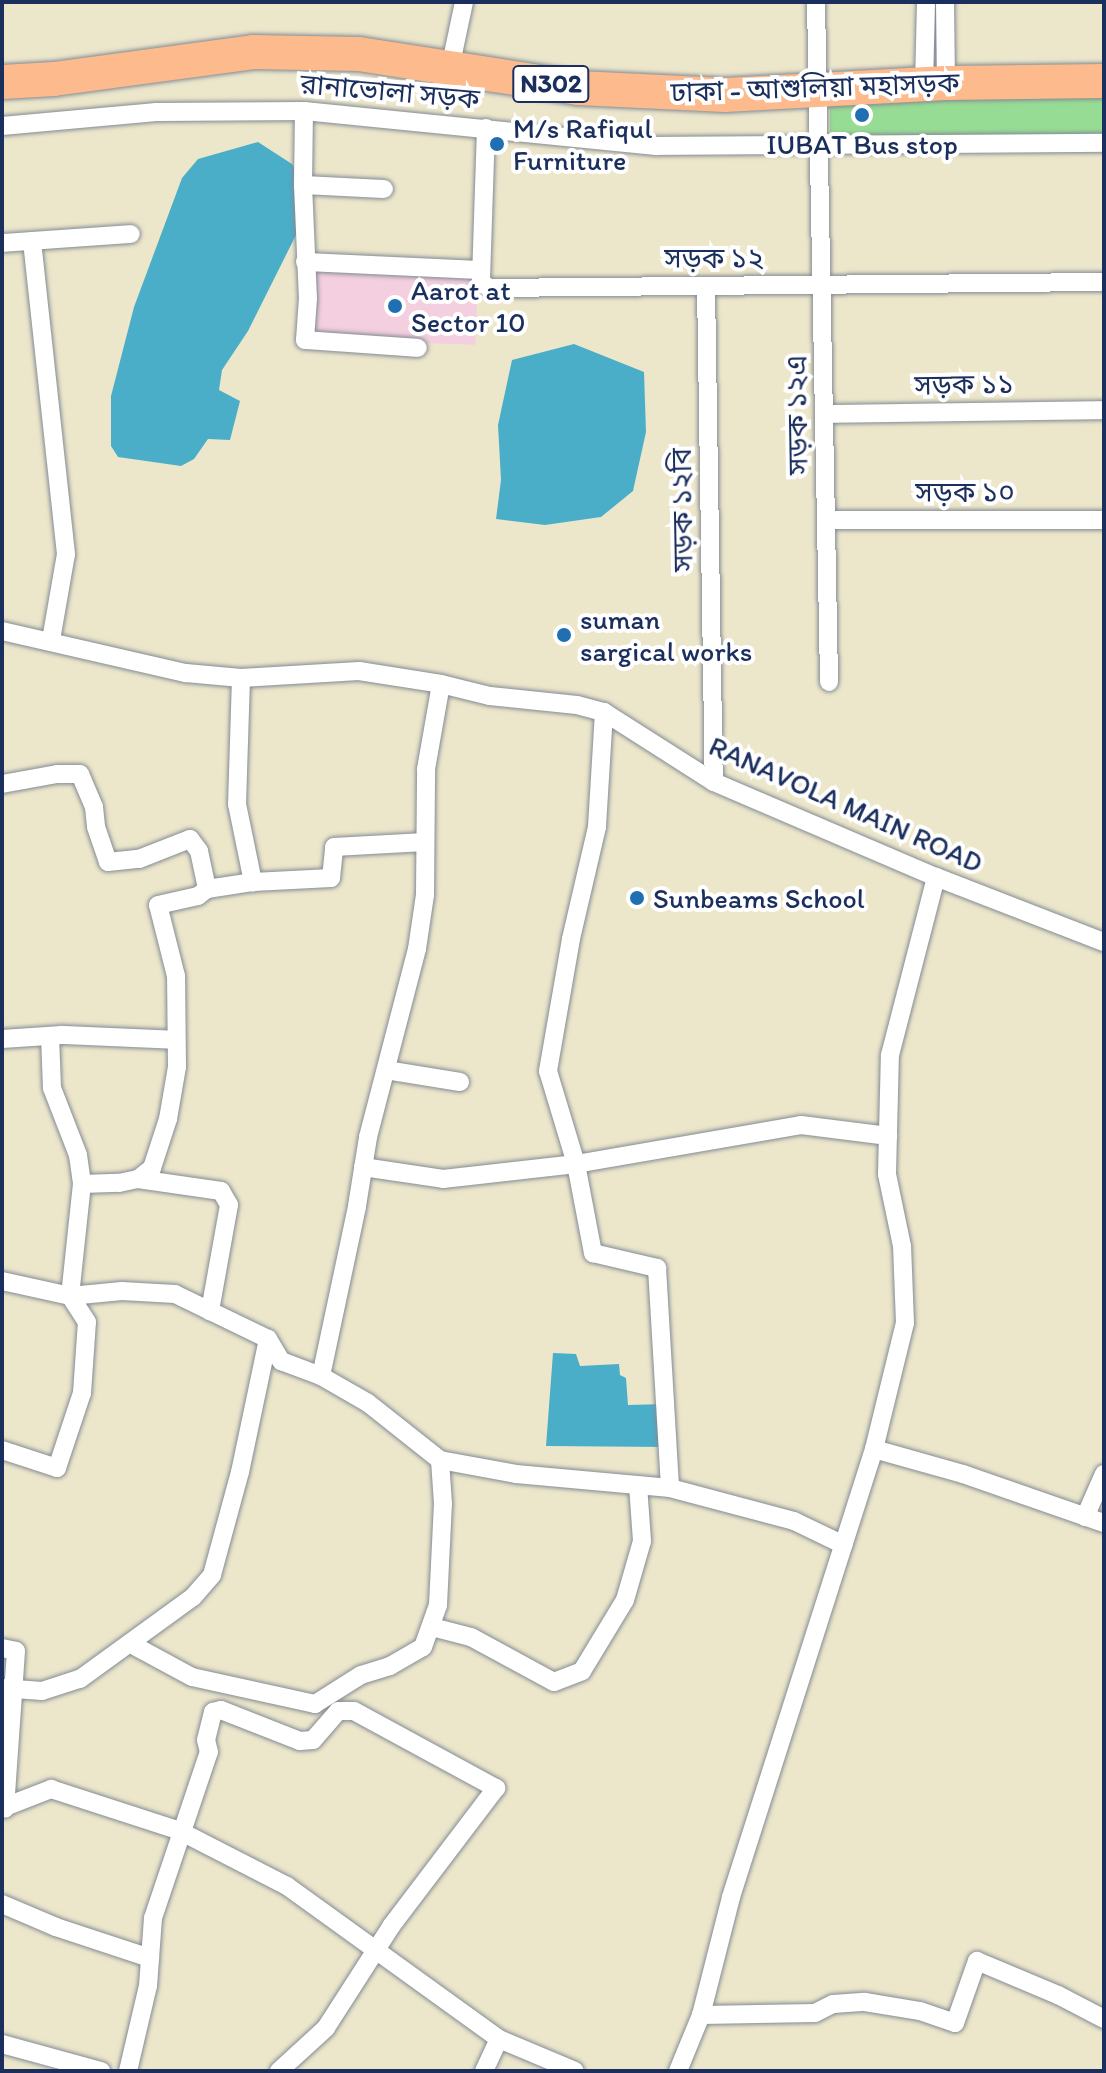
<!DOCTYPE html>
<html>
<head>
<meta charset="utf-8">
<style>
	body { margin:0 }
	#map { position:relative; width:1106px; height:2073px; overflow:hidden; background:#ece7cb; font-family:Itim,"Noto Sans Bengali",sans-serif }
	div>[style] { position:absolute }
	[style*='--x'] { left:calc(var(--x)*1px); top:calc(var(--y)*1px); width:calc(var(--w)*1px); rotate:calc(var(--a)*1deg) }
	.built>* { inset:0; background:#f3cfdf; transform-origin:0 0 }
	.green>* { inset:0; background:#97dc95; transform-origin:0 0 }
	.water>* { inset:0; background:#4aaec9 }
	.roads { filter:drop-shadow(0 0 2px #848b94) drop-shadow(0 0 2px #848b94) }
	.street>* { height:18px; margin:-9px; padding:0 9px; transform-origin:9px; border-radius:9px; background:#fff }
	.highway>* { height:34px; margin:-17px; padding:0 17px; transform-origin:17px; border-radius:17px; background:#fcba8d }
	.dots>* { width:22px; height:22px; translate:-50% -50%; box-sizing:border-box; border:4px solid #fff; border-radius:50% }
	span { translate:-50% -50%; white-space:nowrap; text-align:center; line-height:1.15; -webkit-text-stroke:8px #fff; paint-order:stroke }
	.shield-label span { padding:2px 6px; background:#fff; border:2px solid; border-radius:6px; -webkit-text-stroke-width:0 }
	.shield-label { font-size:26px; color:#1b2f5e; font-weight:700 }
	.street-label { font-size:28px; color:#1b2f5e }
	.poi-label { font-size:28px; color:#1b2f5e }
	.left { translate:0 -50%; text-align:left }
	.frame { position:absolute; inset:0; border:4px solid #1b2f5e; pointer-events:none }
</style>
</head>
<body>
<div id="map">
	<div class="built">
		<div style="left:310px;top:268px;width:168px;height:71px;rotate:2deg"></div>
	</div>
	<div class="green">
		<div style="left:1104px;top:89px;width:46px;height:274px;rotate:90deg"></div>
	</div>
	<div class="water">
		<div style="clip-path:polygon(258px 142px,292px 164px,302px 182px,297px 233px,248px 331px,222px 370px,219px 390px,240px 401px,230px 440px,208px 439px,194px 459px,181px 466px,118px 457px,111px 446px,111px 396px,134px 307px,182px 178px,198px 159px)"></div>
		<div style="clip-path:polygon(574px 344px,644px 372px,646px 432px,633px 491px,601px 517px,545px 525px,496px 519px,501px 480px,498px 425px,512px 360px)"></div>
		<div style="clip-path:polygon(553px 1353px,576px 1354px,580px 1366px,619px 1364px,620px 1375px,626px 1378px,628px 1405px,665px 1404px,665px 1447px,546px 1446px)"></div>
	</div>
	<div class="roads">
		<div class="street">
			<div style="--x:816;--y:2;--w:680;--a:88.9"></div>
			<div style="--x:945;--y:2;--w:81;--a:89.3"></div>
			<div style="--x:450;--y:68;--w:67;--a:-78"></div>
			<div style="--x:924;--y:85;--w:83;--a:-88.6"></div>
			<div style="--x:304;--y:111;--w:74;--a:90.8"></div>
			<div style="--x:303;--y:185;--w:113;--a:87.5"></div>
			<div style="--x:308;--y:298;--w:42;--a:94.1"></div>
			<div style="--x:305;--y:340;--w:113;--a:4"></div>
			<div style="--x:2;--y:126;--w:155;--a:-5.2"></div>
			<div style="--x:156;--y:112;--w:148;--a:-0.4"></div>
			<div style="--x:304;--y:111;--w:354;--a:5.7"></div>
			<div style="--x:656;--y:146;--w:448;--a:-0.4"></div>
			<div style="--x:486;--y:128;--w:154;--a:91.9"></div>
			<div style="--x:481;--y:282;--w:10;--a:37"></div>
			<div style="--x:489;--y:288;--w:615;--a:-0.56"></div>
			<div style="--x:303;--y:185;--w:81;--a:2.8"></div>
			<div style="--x:32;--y:241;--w:315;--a:83.8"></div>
			<div style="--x:66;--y:554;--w:87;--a:99.9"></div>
			<div style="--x:2;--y:243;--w:129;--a:-4"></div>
			<div style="--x:305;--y:262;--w:176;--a:2.6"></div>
			<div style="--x:706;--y:286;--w:496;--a:89.1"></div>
			<div style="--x:825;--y:414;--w:279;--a:-0.8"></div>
			<div style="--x:826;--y:520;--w:278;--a:0"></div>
			<div style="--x:2;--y:631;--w:189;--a:12.9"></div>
			<div style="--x:186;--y:673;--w:55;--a:5.2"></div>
			<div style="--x:241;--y:678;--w:118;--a:-3.4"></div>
			<div style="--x:359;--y:671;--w:83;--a:9"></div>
			<div style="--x:441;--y:684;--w:50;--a:13.8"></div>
			<div style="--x:490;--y:696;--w:87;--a:5.9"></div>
			<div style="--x:577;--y:705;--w:28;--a:15"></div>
			<div style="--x:604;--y:712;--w:130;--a:32.5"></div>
			<div style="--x:714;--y:782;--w:241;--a:23.2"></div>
			<div style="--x:936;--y:877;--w:180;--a:21.2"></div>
			<div style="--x:241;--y:678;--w:126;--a:91.8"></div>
			<div style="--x:237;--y:804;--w:80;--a:78.4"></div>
			<div style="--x:253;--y:882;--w:78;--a:-2.9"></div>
			<div style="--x:331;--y:878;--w:31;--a:-84"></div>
			<div style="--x:334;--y:847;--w:91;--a:-3.1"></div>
			<div style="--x:604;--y:712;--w:115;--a:93.5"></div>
			<div style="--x:597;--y:827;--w:115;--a:103.1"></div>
			<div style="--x:571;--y:939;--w:134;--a:99.9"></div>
			<div style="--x:548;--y:1071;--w:97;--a:73.2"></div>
			<div style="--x:576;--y:1164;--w:91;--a:79.2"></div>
			<div style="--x:593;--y:1253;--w:66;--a:13.2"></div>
			<div style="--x:657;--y:1268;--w:220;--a:86.6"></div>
			<div style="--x:2;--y:784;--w:56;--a:-10.3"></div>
			<div style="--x:57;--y:774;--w:23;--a:0"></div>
			<div style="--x:80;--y:774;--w:36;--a:67"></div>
			<div style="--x:94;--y:807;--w:20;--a:84"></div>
			<div style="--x:96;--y:827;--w:37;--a:71"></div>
			<div style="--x:108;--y:862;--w:31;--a:-6"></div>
			<div style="--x:139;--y:859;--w:55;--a:-21.4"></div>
			<div style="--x:190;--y:839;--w:15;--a:53"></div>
			<div style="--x:199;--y:851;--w:39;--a:78"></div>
			<div style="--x:207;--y:889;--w:47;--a:-8.7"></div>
			<div style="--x:50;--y:1036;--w:52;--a:87.8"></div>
			<div style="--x:52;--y:1088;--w:72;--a:68.8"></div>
			<div style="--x:78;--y:1155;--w:29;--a:82"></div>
			<div style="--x:2;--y:1039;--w:60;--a:-3.8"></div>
			<div style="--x:62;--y:1035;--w:114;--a:2.5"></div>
			<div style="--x:386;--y:1070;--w:75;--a:9.2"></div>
			<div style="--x:363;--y:1167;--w:81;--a:8.5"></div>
			<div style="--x:443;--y:1179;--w:134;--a:-6.4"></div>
			<div style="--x:576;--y:1164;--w:228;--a:-9.8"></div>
			<div style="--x:801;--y:1125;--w:88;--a:7.2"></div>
			<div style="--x:138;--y:1179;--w:84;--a:8.2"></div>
			<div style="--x:221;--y:1191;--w:16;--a:60"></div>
			<div style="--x:229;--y:1205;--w:108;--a:100.2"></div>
			<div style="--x:2;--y:1281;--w:70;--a:12.4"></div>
			<div style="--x:70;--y:1296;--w:52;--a:-5.5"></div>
			<div style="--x:122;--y:1291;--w:53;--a:3.2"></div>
			<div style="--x:175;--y:1294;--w:103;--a:25.8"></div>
			<div style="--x:268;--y:1339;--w:26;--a:59"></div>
			<div style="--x:281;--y:1361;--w:43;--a:20.6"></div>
			<div style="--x:321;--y:1376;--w:54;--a:29.9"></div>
			<div style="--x:368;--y:1403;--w:92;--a:38.4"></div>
			<div style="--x:440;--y:1460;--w:77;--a:10.4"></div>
			<div style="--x:516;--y:1474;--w:155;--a:5.2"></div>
			<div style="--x:670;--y:1488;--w:128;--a:14.9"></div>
			<div style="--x:794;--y:1521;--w:55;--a:25.6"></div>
			<div style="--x:321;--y:1376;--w:174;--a:-78"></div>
			<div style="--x:357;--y:1206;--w:70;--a:-80.9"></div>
			<div style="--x:368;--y:1137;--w:194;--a:-75.4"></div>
			<div style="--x:417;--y:949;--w:55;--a:-81.6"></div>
			<div style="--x:425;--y:895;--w:126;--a:-89.5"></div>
			<div style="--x:426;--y:769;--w:86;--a:-80"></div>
			<div style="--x:874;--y:1449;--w:92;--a:15.7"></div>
			<div style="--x:963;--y:1474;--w:149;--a:19.2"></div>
			<div style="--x:2;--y:1450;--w:58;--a:18.1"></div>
			<div style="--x:57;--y:1468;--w:79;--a:-71.6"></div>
			<div style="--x:82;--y:1393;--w:71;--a:-86"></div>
			<div style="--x:87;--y:1322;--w:31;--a:-123"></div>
			<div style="--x:70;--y:1296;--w:113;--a:-83.9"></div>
			<div style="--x:82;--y:1184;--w:37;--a:-2"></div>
			<div style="--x:119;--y:1183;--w:19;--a:-12"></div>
			<div style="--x:138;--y:1179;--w:18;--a:-38"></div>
			<div style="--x:152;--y:1168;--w:52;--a:-71.9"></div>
			<div style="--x:168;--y:1119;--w:53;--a:-80.2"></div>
			<div style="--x:177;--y:1067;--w:91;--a:-90.6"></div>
			<div style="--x:176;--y:976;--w:73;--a:-104.2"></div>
			<div style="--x:158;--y:905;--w:41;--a:-12.7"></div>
			<div style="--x:198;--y:896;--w:11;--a:-38"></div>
			<div style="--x:1085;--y:1517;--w:47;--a:-66.2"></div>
			<div style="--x:432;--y:1627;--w:40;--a:14.4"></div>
			<div style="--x:471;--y:1637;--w:94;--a:28.5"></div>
			<div style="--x:554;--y:1682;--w:30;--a:-21"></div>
			<div style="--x:582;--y:1671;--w:83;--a:-58.8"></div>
			<div style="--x:625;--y:1600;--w:61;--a:-73.9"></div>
			<div style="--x:642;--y:1541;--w:56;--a:-94.1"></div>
			<div style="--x:131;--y:1644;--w:69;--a:28.4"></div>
			<div style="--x:192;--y:1677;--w:126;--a:12.4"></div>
			<div style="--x:315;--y:1704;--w:54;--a:-32.2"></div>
			<div style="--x:361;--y:1675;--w:30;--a:-17"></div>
			<div style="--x:390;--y:1666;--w:38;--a:-30"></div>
			<div style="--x:423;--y:1647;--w:45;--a:-70.3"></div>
			<div style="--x:438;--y:1605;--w:101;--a:-87.2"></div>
			<div style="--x:443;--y:1504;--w:44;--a:-93.9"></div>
			<div style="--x:2;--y:1648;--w:14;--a:12"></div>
			<div style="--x:16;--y:1651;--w:158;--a:94"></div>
			<div style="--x:2;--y:1688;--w:40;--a:4.3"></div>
			<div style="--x:42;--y:1691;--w:40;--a:-18"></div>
			<div style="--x:80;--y:1679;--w:140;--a:-36"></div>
			<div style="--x:193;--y:1597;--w:29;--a:-49"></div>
			<div style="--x:212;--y:1575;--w:107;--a:-74.8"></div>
			<div style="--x:240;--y:1472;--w:136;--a:-78.1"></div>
			<div style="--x:2;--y:1808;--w:53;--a:-21.2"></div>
			<div style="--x:51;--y:1789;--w:136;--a:18"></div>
			<div style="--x:180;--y:1831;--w:120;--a:27.2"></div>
			<div style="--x:287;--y:1886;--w:261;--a:35.8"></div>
			<div style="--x:499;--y:2039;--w:82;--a:22.8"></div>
			<div style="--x:2;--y:1904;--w:59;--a:23.1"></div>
			<div style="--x:56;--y:1927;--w:99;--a:18.3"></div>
			<div style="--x:701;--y:2015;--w:114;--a:-1"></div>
			<div style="--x:815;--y:2013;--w:20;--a:-27"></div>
			<div style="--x:833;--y:2004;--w:32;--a:-4"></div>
			<div style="--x:865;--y:2002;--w:56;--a:9.3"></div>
			<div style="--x:920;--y:2011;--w:37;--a:19"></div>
			<div style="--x:955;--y:2023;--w:66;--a:-70.5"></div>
			<div style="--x:977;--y:1961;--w:88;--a:22.8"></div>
			<div style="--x:1058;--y:1995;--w:52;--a:27.6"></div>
			<div style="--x:2;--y:2044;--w:103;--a:15.3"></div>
			<div style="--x:128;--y:2071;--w:87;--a:-76.8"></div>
			<div style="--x:148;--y:1986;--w:68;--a:-85.8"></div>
			<div style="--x:153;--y:1918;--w:175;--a:-71.4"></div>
			<div style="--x:209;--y:1752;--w:12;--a:-104"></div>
			<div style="--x:206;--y:1740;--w:29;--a:-76"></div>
			<div style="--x:213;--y:1712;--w:8;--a:-14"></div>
			<div style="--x:221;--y:1710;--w:85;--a:21.4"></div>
			<div style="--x:300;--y:1741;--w:13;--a:-4"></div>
			<div style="--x:313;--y:1740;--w:38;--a:-49"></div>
			<div style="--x:338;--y:1711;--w:16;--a:0"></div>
			<div style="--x:354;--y:1711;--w:162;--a:28.5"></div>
			<div style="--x:496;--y:1788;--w:172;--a:127.2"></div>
			<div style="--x:392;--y:1925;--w:122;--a:122.7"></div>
			<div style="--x:326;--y:2028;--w:64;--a:137.5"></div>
			<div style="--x:484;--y:2071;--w:35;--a:-65"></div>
			<div style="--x:678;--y:2071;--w:61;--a:-67.7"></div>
			<div style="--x:701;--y:2015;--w:122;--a:-75.7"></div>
			<div style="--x:731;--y:1897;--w:470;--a:-72.3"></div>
			<div style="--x:874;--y:1449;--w:130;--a:-76.2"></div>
			<div style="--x:905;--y:1323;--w:77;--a:-92.2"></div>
			<div style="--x:902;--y:1246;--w:74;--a:-101.8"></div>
			<div style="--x:887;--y:1174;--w:119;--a:-88.6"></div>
			<div style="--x:890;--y:1055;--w:184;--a:-75.5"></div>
		</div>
		<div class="highway">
			<div style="--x:2;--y:82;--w:52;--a:-3.3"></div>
			<div style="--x:54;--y:79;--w:201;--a:-7.7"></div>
			<div style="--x:253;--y:52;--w:106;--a:1.1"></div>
			<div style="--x:359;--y:54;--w:222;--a:8.8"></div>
			<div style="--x:578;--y:88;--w:147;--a:2.7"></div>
			<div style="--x:725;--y:95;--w:221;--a:-3.1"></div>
			<div style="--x:946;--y:83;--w:158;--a:-0.7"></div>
		</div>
	</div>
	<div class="dots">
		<div style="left:862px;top:115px;background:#1f6fb2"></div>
		<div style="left:497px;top:144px;background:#1f6fb2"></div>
		<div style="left:395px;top:306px;background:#1f6fb2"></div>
		<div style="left:564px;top:635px;background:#1f6fb2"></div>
		<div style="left:637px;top:898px;background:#1f6fb2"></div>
	</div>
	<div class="shield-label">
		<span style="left:551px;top:84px">N302</span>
	</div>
	<div class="street-label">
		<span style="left:815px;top:87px;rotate:-2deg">ঢাকা - আশুলিয়া মহাসড়ক</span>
		<span style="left:390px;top:91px;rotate:5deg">রানাভোলা সড়ক</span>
		<span style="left:714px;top:258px">সড়ক ১২</span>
		<span style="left:964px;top:384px;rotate:-1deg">সড়ক ১১</span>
		<span style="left:797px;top:415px;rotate:-91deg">সড়ক ১২এ</span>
		<span style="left:965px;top:492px">সড়ক ১০</span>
		<span style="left:682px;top:510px;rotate:-91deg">সড়ক ১২বি</span>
		<span style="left:846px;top:804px;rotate:24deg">RANAVOLA MAIN ROAD</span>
	</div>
	<div class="poi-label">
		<span class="left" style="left:513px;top:144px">M/s Rafiqul<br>Furniture</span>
		<span style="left:862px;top:144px">IUBAT Bus stop</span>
		<span class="left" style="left:411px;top:306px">Aarot at<br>Sector 10</span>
		<span class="left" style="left:580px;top:635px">suman<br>sargical works</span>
		<span class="left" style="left:653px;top:898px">Sunbeams School</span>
	</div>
	<div class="frame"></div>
</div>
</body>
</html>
